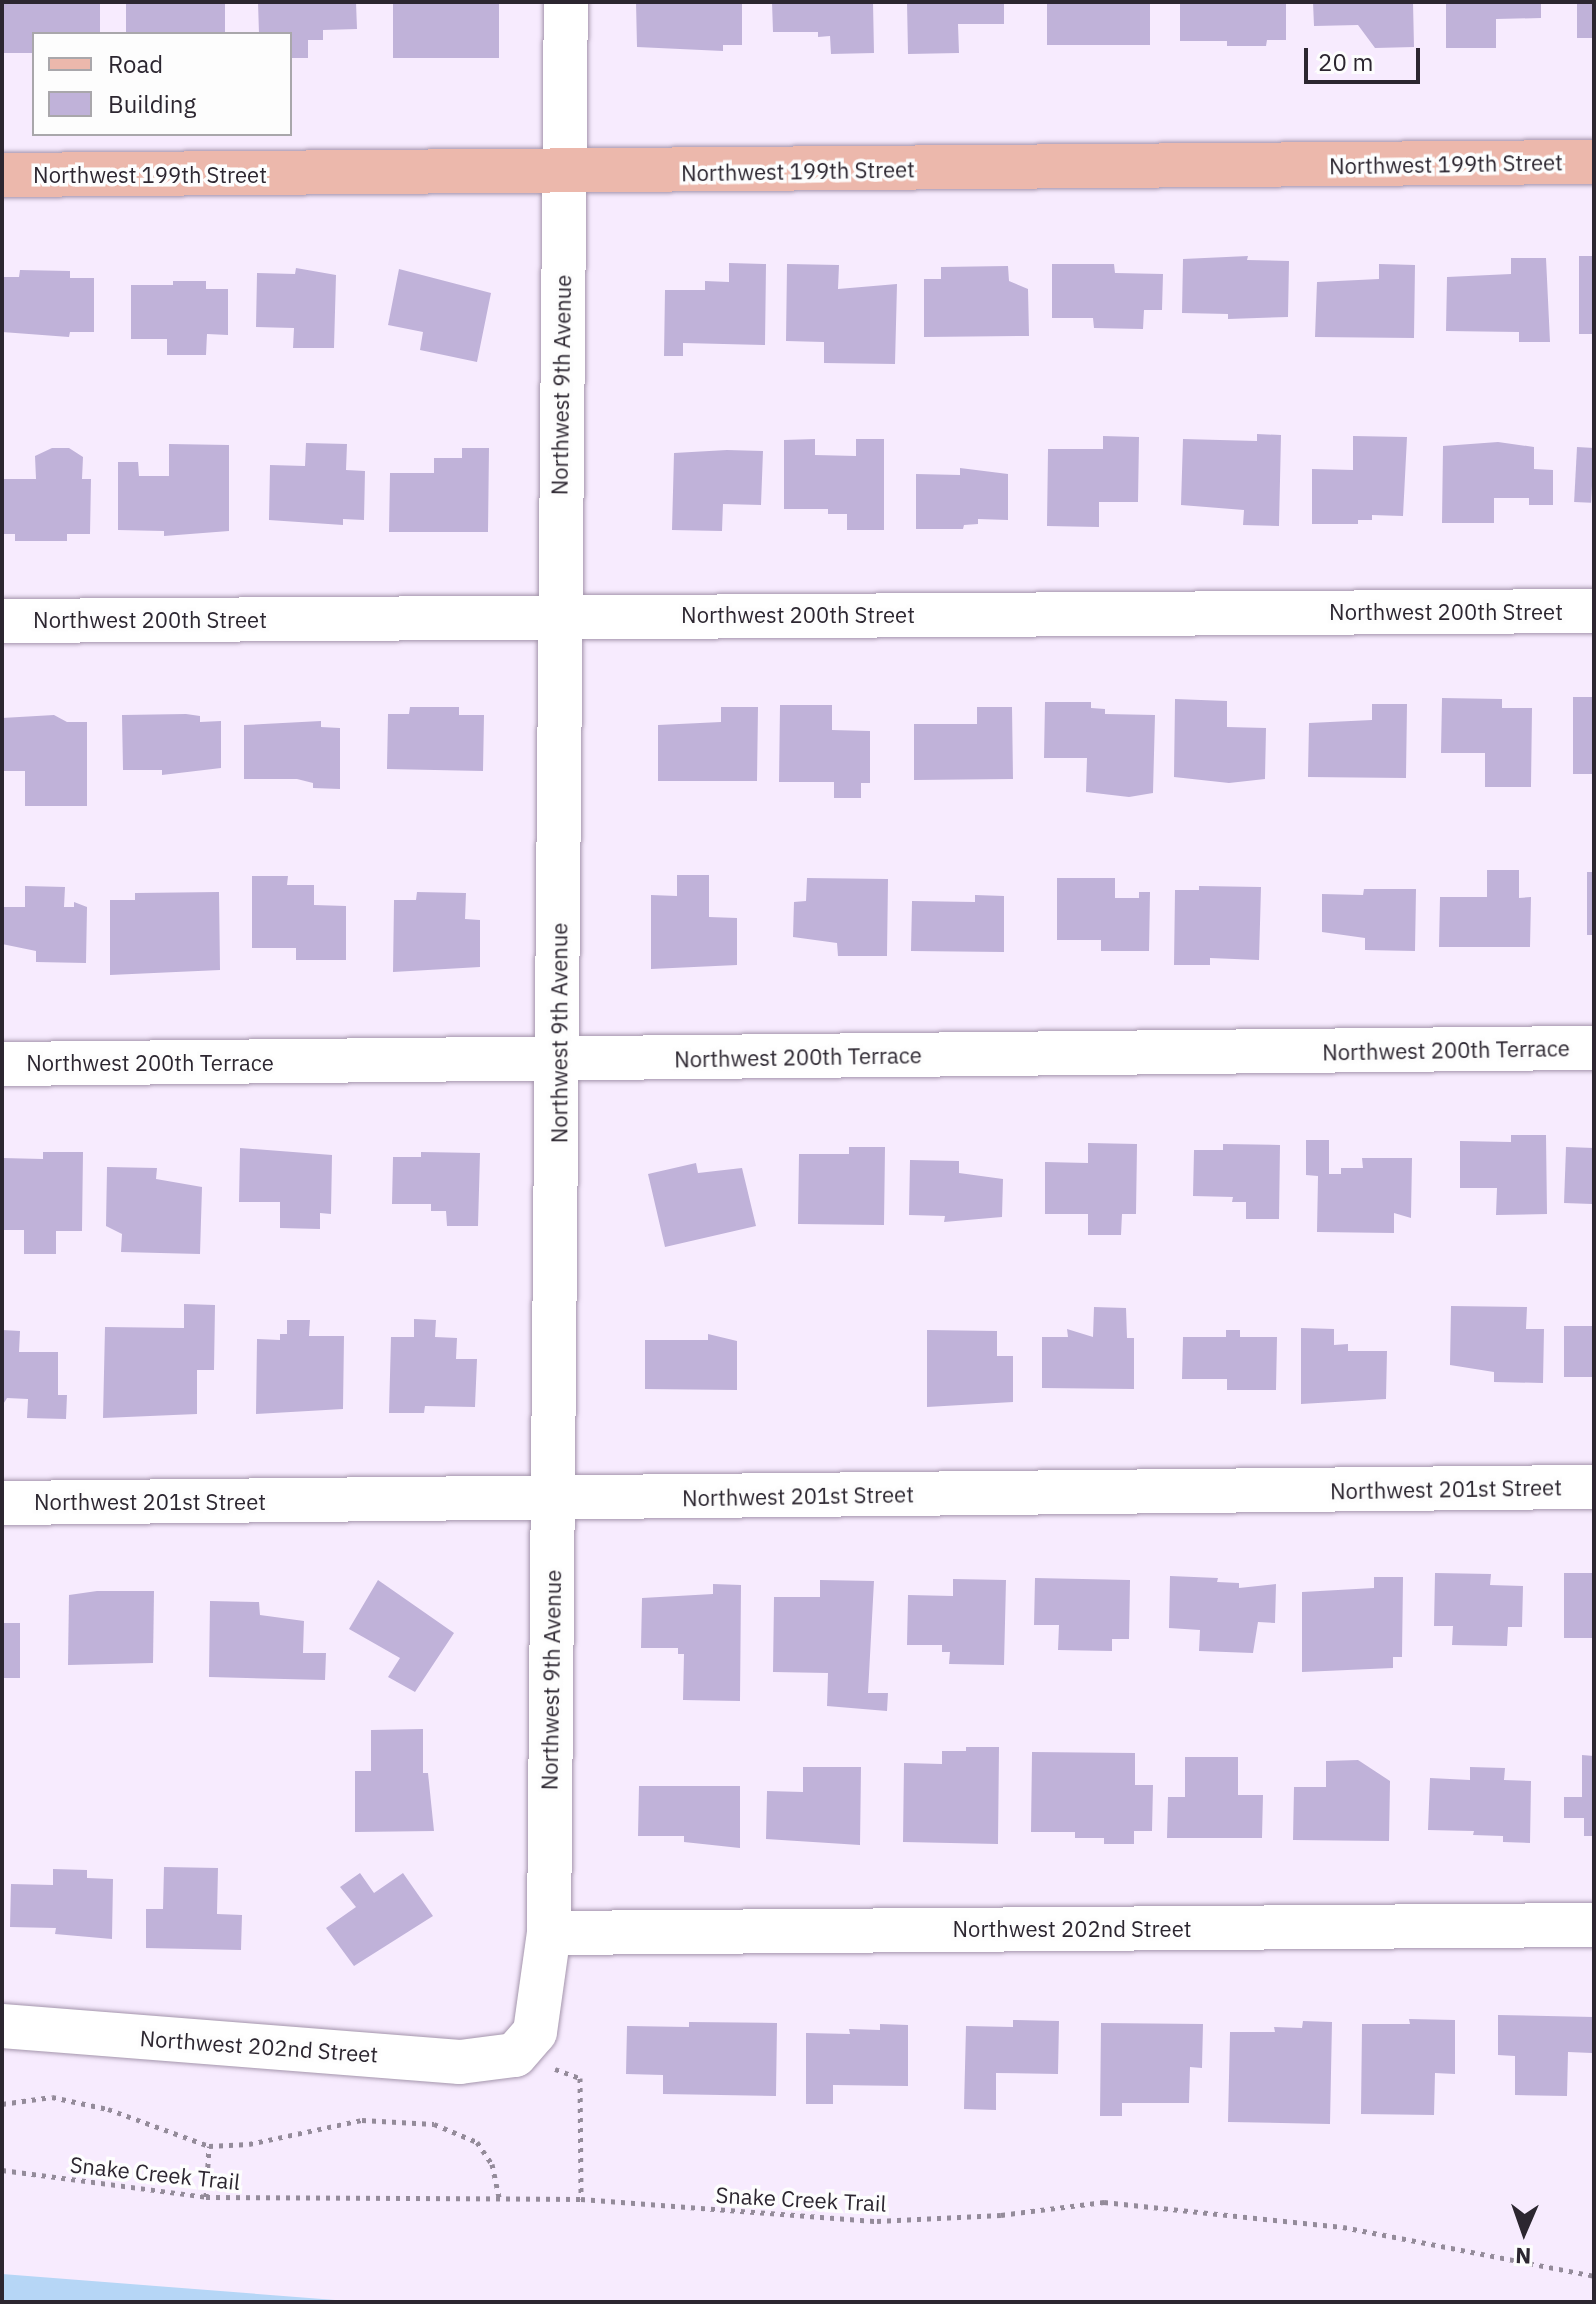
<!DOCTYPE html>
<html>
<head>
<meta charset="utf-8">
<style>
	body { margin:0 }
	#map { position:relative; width:1596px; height:2304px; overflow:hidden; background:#f7ebfe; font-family:"IBM Plex Sans",sans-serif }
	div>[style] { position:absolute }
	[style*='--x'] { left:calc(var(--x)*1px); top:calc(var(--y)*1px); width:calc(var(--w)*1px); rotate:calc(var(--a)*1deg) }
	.water>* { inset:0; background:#b6d6f6 }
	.building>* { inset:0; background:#c0b2d9; transform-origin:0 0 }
	.path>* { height:5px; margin-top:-2.5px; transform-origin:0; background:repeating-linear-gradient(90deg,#948b9a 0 4px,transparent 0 10px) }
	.roads { filter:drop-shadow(0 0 2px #a495ac) drop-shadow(0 0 2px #a495ac) }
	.minor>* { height:44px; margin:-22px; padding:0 22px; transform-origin:22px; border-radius:22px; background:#fff }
	.primary>* { height:44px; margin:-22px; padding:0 22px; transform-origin:22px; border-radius:22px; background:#ecb8ac }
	span { translate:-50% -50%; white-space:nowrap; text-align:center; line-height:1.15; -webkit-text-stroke:7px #fdfdfd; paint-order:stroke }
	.street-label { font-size:22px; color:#2c2630 }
	.frame { position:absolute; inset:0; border:4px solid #2c2630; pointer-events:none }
	.legend { position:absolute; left:32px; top:32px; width:260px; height:104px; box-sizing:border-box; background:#fdfdfd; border:2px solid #a9a7ab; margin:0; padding:10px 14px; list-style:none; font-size:24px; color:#2c2630 }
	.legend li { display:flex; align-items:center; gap:16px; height:40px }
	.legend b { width:40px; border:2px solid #a9a7ab }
	.north { position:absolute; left:1484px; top:2192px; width:80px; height:80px; -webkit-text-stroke:6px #fdfdfd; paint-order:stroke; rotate:182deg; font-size:22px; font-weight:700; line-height:32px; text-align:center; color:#2c2630 }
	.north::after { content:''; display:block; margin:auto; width:28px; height:36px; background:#2c2630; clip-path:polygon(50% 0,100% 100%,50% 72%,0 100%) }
	.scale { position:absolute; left:1304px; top:48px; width:116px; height:36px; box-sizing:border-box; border:4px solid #2c2630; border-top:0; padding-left:10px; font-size:24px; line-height:28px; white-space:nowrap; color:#2c2630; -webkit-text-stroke:6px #fdfdfd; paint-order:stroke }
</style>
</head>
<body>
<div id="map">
	<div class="water">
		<div style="clip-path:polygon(2px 2274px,361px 2302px,2px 2302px)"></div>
	</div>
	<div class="building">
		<div style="clip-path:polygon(2px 2px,100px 2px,100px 34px,34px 34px,34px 53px,2px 53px)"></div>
		<div style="left:126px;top:2px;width:99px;height:32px"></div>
		<div style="clip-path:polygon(258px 2px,356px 2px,357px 29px,323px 30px,323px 40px,308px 40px,308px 58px,290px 58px,290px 34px,259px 34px)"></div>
		<div style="left:393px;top:2px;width:106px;height:56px"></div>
		<div style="clip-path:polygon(636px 2px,742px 2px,742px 45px,723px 45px,723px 51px,637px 47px)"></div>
		<div style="clip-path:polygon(772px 2px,873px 2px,874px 53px,831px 54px,830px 36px,818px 37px,818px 32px,773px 32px)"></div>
		<div style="clip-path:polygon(907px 2px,1004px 2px,1004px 24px,958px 24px,959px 53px,908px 54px)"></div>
		<div style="left:1047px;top:2px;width:103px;height:43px"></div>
		<div style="clip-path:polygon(1180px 2px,1286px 2px,1286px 40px,1267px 40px,1266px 46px,1227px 46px,1227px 41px,1180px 41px)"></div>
		<div style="clip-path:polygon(1313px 2px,1413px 2px,1414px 47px,1375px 48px,1358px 25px,1314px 26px)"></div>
		<div style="clip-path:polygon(1446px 2px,1541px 2px,1541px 18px,1496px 19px,1496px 48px,1446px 48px)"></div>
		<div style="left:1577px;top:2px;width:17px;height:36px"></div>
		<div style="clip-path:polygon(1248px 256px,1247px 260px,1289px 261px,1288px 317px,1228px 319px,1228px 314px,1182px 313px,1183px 259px)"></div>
		<div style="left:1579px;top:256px;width:15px;height:78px"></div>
		<div style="clip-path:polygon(1511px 258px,1546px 258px,1550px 342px,1519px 342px,1519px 332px,1446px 331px,1447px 277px,1511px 274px)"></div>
		<div style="clip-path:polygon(729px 263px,766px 264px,765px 345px,683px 343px,683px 356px,664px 356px,665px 290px,705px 290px,705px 281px,729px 282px)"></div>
		<div style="clip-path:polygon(787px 264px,839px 265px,838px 289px,897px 284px,895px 364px,824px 363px,824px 342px,786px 341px)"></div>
		<div style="clip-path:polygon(1052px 264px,1114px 264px,1115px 273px,1163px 274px,1162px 310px,1144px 310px,1143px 329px,1094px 328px,1093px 318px,1052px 318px)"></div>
		<div style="clip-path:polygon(1379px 264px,1415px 265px,1414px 338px,1315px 337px,1317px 282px,1379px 279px)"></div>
		<div style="clip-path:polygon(1008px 266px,1009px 281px,1028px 289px,1029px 336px,924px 337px,924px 279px,941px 279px,941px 267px)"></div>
		<div style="clip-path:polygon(296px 268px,336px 275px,334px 348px,293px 348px,294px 328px,256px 327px,257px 273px,295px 274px)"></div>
		<div style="clip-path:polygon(399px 269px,491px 293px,477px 362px,420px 350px,423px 332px,388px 325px)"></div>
		<div style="clip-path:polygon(20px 270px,70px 271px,70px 278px,94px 278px,94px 332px,70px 332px,69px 337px,2px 332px,2px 277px,19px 277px)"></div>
		<div style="clip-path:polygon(173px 281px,206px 281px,206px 289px,228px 289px,228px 335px,207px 334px,206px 355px,167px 355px,167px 339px,131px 339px,131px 285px,173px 285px)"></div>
		<div style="clip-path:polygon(1257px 434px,1281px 435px,1279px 526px,1243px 525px,1244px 510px,1181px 505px,1183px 439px,1257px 441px)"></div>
		<div style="clip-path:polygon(1103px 436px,1139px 437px,1138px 502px,1099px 502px,1099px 527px,1047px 526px,1048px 449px,1103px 449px)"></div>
		<div style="clip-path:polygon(1353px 436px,1407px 437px,1403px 516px,1372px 515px,1372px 520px,1358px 520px,1358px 524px,1312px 524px,1312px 469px,1353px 470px)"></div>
		<div style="clip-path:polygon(815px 439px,815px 455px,856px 456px,856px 439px,884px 439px,884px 530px,847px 530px,847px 514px,828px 514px,828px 509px,784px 509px,784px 440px)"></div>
		<div style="clip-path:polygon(1498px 442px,1534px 447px,1534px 469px,1553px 470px,1553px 505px,1529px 505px,1529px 498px,1494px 498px,1494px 523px,1442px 523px,1443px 446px)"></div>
		<div style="clip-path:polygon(306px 443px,347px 444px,346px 470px,365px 471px,364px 520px,343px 519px,343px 525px,269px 520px,270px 465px,305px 466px)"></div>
		<div style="clip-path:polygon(169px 444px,229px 445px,229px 531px,164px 536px,164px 531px,118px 530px,118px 462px,138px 462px,139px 476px,169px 476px)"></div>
		<div style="left:1577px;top:447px;width:17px;height:55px;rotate:3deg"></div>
		<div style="clip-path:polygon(52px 448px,69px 448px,83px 457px,82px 479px,91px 479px,90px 534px,67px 534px,67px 541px,15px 541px,15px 534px,2px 534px,2px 479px,36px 479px,35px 456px)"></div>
		<div style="clip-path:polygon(462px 448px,489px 448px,488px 532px,389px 532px,390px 473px,434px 473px,434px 458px,462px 458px)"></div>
		<div style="clip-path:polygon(727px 450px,763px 451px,761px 505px,723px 504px,722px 531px,672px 530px,674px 453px)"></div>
		<div style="clip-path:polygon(960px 468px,1008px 474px,1008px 520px,978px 519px,978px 524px,964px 525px,963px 529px,916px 529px,916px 474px,960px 475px)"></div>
		<div style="left:1573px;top:697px;width:21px;height:77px"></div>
		<div style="clip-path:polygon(1442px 698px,1502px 699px,1502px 708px,1532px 708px,1531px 787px,1485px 787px,1485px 753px,1441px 753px)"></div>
		<div style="clip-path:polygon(1175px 699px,1227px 701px,1227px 727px,1266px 728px,1265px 779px,1229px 783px,1174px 777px)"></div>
		<div style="clip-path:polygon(1045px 702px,1091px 702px,1091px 708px,1105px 709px,1105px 714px,1155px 715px,1153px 793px,1129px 797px,1086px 792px,1087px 758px,1044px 758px)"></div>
		<div style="clip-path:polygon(1372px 704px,1407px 704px,1406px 778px,1308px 777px,1309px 723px,1372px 720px)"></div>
		<div style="clip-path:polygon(780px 705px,832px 705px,832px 730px,870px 731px,870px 783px,861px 783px,861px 798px,834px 798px,834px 782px,779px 782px)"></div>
		<div style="clip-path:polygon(410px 707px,459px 707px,459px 715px,484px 715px,483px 771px,387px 769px,388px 714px,409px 714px)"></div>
		<div style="clip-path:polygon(721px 707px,758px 707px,757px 781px,658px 781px,658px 725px,721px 722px)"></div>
		<div style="clip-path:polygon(977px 707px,1012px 707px,1013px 779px,914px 780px,914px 724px,977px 724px)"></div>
		<div style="clip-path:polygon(186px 714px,200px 716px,200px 722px,221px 721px,221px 768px,162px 775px,162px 770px,123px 770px,122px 715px)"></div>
		<div style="clip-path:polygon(54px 715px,67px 722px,87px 722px,87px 806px,25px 806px,25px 771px,2px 771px,2px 718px)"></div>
		<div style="clip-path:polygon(321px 721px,321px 727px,340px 728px,340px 789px,313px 788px,313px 783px,297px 779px,244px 779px,244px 725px)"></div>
		<div style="clip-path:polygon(1487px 870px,1519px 870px,1519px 898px,1531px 897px,1530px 947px,1439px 947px,1440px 897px,1487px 897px)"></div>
		<div style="left:1587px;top:872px;width:7px;height:63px"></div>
		<div style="clip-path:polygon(677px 875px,709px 875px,709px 917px,737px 918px,737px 965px,651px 969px,651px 895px,677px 896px)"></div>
		<div style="clip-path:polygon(252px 876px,288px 876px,287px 885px,314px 885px,314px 905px,346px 906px,346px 960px,296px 960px,296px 948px,252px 948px)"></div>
		<div style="clip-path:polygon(807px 878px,888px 879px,887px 956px,838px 956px,837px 943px,793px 937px,794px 902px,806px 901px)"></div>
		<div style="clip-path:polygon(1057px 878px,1115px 878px,1115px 898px,1139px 898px,1139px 892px,1150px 892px,1149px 951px,1101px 951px,1101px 940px,1057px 940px)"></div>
		<div style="clip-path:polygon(25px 886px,65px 887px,64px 907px,74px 907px,74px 902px,87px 907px,86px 963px,36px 962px,36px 951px,2px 944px,2px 907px,25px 907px)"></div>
		<div style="clip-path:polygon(1199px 886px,1261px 887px,1259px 960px,1210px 958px,1210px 965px,1174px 965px,1175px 890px,1199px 890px)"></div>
		<div style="clip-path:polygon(1364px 889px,1416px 889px,1415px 951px,1365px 950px,1365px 938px,1322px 932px,1322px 894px,1363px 895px)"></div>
		<div style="clip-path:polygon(219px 892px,220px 970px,110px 975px,110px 900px,135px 900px,135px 893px)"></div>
		<div style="clip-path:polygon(417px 892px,466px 893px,465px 919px,480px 920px,480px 967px,393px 972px,394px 900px,416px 900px)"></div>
		<div style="clip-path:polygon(975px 895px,1004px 896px,1004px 952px,911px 951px,912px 901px,975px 902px)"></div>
		<div style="clip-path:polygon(1511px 1135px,1546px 1135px,1547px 1214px,1496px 1215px,1497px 1188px,1460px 1188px,1460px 1141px,1511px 1142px)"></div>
		<div style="clip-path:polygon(1306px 1140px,1329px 1140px,1329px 1174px,1341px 1174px,1341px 1168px,1363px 1168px,1362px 1158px,1412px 1158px,1411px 1218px,1394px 1213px,1394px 1233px,1317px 1232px,1318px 1176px,1306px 1175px)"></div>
		<div style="clip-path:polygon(1088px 1143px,1137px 1144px,1136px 1214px,1122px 1214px,1121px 1235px,1088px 1235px,1088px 1214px,1045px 1214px,1045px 1162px,1088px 1163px)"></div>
		<div style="clip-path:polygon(1223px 1144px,1280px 1145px,1279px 1219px,1246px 1219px,1246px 1202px,1232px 1202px,1233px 1197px,1193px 1196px,1194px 1150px,1223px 1150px)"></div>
		<div style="clip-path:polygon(849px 1147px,885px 1147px,884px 1225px,798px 1224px,799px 1154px,849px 1154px)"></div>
		<div style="left:1566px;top:1147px;width:28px;height:56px;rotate:2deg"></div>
		<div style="clip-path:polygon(240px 1148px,332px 1155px,331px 1214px,320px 1213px,320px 1229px,280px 1228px,280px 1202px,239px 1202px)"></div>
		<div style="clip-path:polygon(43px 1152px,83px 1152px,82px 1231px,56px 1231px,56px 1254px,24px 1254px,24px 1230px,2px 1230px,2px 1158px,43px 1159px)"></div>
		<div style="clip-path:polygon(421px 1152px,480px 1153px,478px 1226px,447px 1226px,446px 1211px,431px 1211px,431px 1204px,392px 1204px,393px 1157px,421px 1157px)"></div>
		<div style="clip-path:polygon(910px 1160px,959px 1161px,959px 1173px,1003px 1179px,1002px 1217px,944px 1222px,945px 1216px,909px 1215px)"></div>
		<div style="clip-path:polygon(696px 1163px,698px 1173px,742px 1168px,756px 1226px,665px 1247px,648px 1174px)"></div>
		<div style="clip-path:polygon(107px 1167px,157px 1168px,156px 1179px,202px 1187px,200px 1254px,121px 1252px,122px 1234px,106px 1226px)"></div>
		<div style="clip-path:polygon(184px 1304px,215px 1305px,214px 1370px,197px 1370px,197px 1414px,103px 1418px,105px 1327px,184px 1328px)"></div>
		<div style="clip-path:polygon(1451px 1306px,1527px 1307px,1526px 1329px,1544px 1329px,1543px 1383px,1494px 1382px,1494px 1372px,1450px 1365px)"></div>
		<div style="clip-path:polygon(1094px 1307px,1126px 1308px,1127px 1338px,1134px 1338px,1134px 1389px,1042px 1388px,1042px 1337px,1068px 1337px,1067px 1329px,1093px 1337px)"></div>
		<div style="clip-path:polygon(414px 1319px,436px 1320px,435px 1337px,457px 1338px,456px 1359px,477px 1359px,475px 1407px,425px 1406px,424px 1413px,389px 1413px,391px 1337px,414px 1337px)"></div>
		<div style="clip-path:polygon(287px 1320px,310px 1320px,309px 1336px,344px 1336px,343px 1409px,256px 1414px,257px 1339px,280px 1340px,280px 1334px,287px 1334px)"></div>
		<div style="left:1564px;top:1326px;width:30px;height:51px"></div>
		<div style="clip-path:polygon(1301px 1328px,1334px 1329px,1334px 1345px,1348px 1344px,1348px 1351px,1387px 1351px,1386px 1399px,1301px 1404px)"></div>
		<div style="clip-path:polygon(2px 1330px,20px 1331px,19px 1352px,58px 1352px,58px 1395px,67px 1395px,66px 1419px,27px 1418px,28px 1399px,7px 1398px,2px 1406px)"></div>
		<div style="clip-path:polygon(927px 1330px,997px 1331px,997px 1356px,1013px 1356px,1013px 1402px,927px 1407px)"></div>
		<div style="clip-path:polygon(1226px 1330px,1240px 1330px,1240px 1337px,1277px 1337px,1276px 1390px,1227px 1390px,1227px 1379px,1182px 1379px,1183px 1337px,1226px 1337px)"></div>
		<div style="clip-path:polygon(708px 1334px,737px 1341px,737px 1390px,645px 1389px,645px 1340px,708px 1340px)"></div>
		<div style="clip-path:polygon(1435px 1573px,1491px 1574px,1490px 1585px,1523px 1586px,1522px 1627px,1508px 1627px,1507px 1646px,1452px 1645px,1453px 1626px,1434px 1626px)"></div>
		<div style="left:1564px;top:1573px;width:30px;height:65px"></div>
		<div style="clip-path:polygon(1170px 1576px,1218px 1578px,1217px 1582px,1239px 1583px,1239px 1588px,1276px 1584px,1275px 1623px,1258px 1622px,1253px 1653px,1199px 1651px,1200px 1630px,1169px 1628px)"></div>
		<div style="clip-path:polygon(1374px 1577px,1403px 1577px,1402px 1657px,1393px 1657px,1393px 1668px,1302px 1672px,1302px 1592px,1374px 1588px)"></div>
		<div style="clip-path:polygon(1035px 1578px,1130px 1580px,1129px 1639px,1112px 1639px,1112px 1651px,1058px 1650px,1059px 1625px,1034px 1625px)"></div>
		<div style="clip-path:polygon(953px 1579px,1006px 1580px,1004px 1665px,949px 1664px,950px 1652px,942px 1652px,942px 1645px,907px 1645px,908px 1595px,953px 1596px)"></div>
		<div style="clip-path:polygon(378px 1580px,454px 1633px,415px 1692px,388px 1677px,400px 1658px,349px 1629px)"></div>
		<div style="clip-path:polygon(820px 1580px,874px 1581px,868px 1693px,888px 1693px,887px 1711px,827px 1706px,828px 1673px,773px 1672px,774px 1597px,820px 1597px)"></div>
		<div style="clip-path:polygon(713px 1584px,741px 1585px,740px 1701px,683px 1700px,684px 1654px,678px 1654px,678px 1648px,641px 1648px,642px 1598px,713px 1594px)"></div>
		<div style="clip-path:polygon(97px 1591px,154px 1591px,153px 1663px,68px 1665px,69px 1595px)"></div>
		<div style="clip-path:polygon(210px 1601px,259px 1602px,260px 1615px,304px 1621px,303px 1653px,326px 1653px,325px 1680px,209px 1677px)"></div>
		<div style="left:2px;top:1623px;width:18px;height:55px"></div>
		<div style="clip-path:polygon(423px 1729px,423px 1773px,428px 1773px,434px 1831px,355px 1832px,355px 1771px,371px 1771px,371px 1730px)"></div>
		<div style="clip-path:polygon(966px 1747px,999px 1747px,998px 1844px,903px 1842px,904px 1763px,942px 1764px,942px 1751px,966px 1751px)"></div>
		<div style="clip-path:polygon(1032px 1752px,1135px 1753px,1135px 1785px,1153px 1785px,1152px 1831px,1134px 1831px,1134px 1844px,1104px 1844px,1104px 1838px,1075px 1838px,1075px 1832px,1031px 1832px)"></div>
		<div style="clip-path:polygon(1582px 1755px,1594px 1756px,1594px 1836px,1584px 1836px,1584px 1818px,1564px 1818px,1564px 1797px,1582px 1797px)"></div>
		<div style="clip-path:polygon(1185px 1757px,1238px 1757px,1238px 1795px,1263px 1795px,1262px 1838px,1167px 1838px,1168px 1797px,1185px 1797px)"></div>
		<div style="clip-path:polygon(1358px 1760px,1390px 1781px,1389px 1841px,1293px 1840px,1294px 1787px,1326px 1787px,1326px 1761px)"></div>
		<div style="clip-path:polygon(803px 1767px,861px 1767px,860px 1845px,766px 1839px,767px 1791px,803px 1792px)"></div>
		<div style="clip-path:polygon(1470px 1767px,1505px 1768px,1504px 1780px,1531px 1781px,1530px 1843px,1503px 1842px,1503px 1836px,1473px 1835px,1474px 1831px,1428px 1830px,1430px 1778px,1470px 1780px)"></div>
		<div style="clip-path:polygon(639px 1786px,740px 1786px,740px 1848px,684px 1842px,684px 1836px,638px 1836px)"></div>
		<div style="clip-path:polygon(164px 1867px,218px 1868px,217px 1914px,242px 1915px,241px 1950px,146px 1948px,146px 1909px,163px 1909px)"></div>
		<div style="clip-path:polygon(53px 1869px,87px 1870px,87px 1878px,113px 1879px,112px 1939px,55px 1934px,56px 1928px,10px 1927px,11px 1884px,53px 1885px)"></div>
		<div style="clip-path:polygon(360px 1873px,374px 1893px,403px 1873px,433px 1916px,354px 1966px,326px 1928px,356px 1907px,340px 1887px)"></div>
		<div style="clip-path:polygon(1498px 2015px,1594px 2017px,1592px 2053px,1568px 2052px,1567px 2096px,1515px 2095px,1515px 2056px,1498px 2055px)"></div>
		<div style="clip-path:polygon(1409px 2019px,1455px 2020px,1455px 2074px,1435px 2073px,1434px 2115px,1361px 2114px,1362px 2024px,1410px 2024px)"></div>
		<div style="clip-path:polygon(1013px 2020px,1059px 2021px,1058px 2074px,996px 2073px,996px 2110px,964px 2109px,966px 2026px,1013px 2027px)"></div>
		<div style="clip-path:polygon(1303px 2021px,1332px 2022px,1330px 2124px,1228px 2122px,1230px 2032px,1275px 2032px,1274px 2027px,1302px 2028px)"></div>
		<div style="clip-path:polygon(689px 2022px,777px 2023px,776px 2096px,663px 2094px,663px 2075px,626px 2074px,627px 2026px,689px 2027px)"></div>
		<div style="clip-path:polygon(1101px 2023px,1203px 2024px,1202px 2068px,1190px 2067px,1189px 2103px,1122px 2103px,1122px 2116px,1100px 2116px)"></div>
		<div style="clip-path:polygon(880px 2024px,908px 2025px,908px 2086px,833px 2085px,833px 2104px,806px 2104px,806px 2033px,850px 2034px,849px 2029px,880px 2030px)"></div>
	</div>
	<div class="path">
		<div style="--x:555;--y:2069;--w:27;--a:20"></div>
		<div style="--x:580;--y:2078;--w:121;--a:89.5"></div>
		<div style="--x:2;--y:2104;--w:50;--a:-8"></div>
		<div style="--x:52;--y:2097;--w:57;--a:12.1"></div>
		<div style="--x:108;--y:2109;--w:108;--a:20.1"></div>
		<div style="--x:209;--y:2146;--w:40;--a:-2.9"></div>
		<div style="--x:249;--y:2144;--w:116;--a:-12"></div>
		<div style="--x:362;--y:2120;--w:72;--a:3.2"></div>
		<div style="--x:434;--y:2124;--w:47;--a:22.7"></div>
		<div style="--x:477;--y:2142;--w:27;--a:56"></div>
		<div style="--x:492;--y:2164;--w:34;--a:78"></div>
		<div style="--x:2;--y:2170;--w:206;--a:7.5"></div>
		<div style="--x:206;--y:2197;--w:375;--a:0.3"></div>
		<div style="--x:581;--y:2199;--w:297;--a:4.3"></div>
		<div style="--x:877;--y:2221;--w:124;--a:-2.8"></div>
		<div style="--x:1001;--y:2215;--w:104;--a:-7.2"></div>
		<div style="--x:1104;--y:2202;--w:240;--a:6"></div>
		<div style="--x:1343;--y:2227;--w:256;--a:11"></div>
		<div style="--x:206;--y:2197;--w:51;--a:-86.6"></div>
	</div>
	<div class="roads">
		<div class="minor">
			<div style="--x:2;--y:621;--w:1592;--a:-0.36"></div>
			<div style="--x:2;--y:1064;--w:1592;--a:-0.58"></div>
			<div style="--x:2;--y:1503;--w:1592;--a:-0.58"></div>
			<div style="--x:549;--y:1933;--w:1045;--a:-0.44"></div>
			<div style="--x:2;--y:2026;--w:459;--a:4.5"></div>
			<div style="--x:460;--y:2062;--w:55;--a:-7.3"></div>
			<div style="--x:515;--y:2055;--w:30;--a:-49"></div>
			<div style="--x:535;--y:2032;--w:100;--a:-82"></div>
			<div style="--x:549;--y:1933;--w:1931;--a:-89.5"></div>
		</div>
		<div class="primary">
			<div style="--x:2;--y:175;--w:1592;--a:-0.47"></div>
		</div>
	</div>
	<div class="street-label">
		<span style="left:1446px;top:164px;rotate:-1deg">Northwest 199th Street</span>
		<span style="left:798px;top:171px;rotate:-1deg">Northwest 199th Street</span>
		<span style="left:150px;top:175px">Northwest 199th Street</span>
		<span style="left:561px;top:385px;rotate:-89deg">Northwest 9th Avenue</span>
		<span style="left:1446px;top:612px">Northwest 200th Street</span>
		<span style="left:798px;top:615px">Northwest 200th Street</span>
		<span style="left:150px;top:620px">Northwest 200th Street</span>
		<span style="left:559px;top:1033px;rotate:-90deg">Northwest 9th Avenue</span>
		<span style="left:1446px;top:1050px;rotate:-1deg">Northwest 200th Terrace</span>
		<span style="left:798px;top:1057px;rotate:-1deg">Northwest 200th Terrace</span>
		<span style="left:150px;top:1063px">Northwest 200th Terrace</span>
		<span style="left:1446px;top:1489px;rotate:-1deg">Northwest 201st Street</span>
		<span style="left:798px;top:1496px;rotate:-1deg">Northwest 201st Street</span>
		<span style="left:150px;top:1502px">Northwest 201st Street</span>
		<span style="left:551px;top:1680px;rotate:-89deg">Northwest 9th Avenue</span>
		<span style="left:1072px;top:1929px">Northwest 202nd Street</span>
		<span style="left:259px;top:2046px;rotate:4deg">Northwest 202nd Street</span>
		<span style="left:155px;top:2173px;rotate:6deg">Snake Creek Trail</span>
		<span style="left:801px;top:2199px;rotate:3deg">Snake Creek Trail</span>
	</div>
	<div class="frame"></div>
	<ul class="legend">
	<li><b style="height:10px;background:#ecb8ac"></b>Road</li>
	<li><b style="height:22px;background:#c0b2d9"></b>Building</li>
	</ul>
	<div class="north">N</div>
	<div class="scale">20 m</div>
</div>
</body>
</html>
